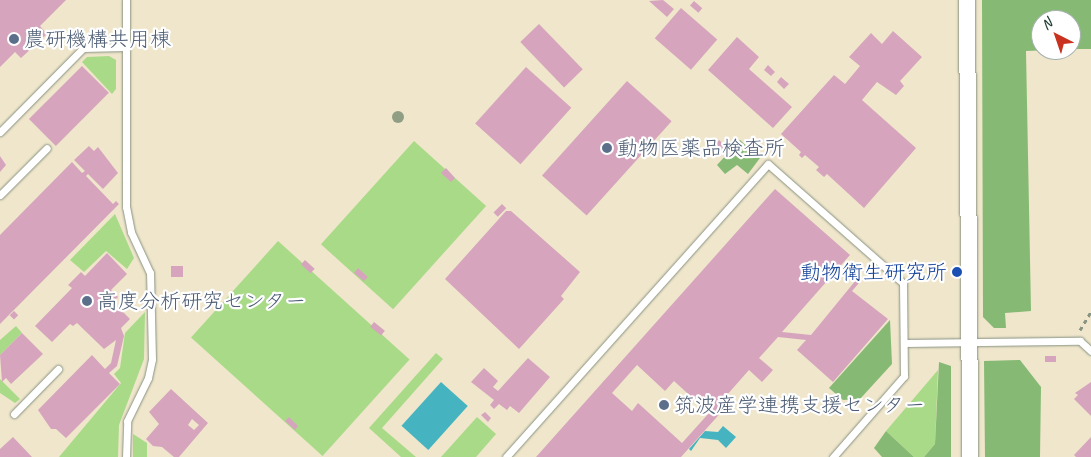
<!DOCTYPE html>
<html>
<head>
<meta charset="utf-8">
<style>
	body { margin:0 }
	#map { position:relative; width:1091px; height:457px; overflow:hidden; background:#efe6cb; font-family:Caveat,"Klee One",sans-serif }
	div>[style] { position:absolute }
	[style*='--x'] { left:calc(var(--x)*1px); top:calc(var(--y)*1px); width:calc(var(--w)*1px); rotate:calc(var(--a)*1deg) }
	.green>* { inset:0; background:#a9da88; transform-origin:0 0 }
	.forest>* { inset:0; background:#86ba74 }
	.water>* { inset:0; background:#46b4c0; transform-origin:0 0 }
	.building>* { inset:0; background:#d6a5bd; transform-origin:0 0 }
	.path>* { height:3px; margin-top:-1.5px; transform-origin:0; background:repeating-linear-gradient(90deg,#879280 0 4px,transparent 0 8px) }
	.roads { filter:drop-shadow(0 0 1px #879280) drop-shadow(0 0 1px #879280) }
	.service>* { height:7px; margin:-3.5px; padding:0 3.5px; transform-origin:3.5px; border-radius:3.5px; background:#fff }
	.tertiary>* { height:16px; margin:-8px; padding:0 8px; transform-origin:8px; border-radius:8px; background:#fff }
	.trees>* { width:12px; height:12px; margin:-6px; border-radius:50%; background:#909e84 }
	.dots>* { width:14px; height:14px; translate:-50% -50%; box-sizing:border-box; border:2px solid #fff; border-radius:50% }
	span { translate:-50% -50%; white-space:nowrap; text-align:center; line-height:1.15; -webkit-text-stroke:4.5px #fff; paint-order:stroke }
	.service-label { font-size:21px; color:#4e5e75 }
	.left { translate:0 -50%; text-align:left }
	.transit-label { font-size:21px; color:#164399 }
	.right { translate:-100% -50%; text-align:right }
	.north { position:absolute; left:1031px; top:10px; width:50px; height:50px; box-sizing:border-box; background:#fff; border:1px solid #a5b1ae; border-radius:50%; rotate:319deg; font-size:14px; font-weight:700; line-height:20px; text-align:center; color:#1f3d34 }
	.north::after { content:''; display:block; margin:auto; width:18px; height:22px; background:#c8321e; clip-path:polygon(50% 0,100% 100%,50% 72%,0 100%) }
</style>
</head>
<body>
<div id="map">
	<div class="green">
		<div style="clip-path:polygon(109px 56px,116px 60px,116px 89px,112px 94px,82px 62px,87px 57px)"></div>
		<div style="left:414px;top:141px;width:97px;height:139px;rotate:42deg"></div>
		<div style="clip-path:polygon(115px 214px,134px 258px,127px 269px,106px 251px,84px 272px,70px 260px)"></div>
		<div style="left:278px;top:241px;width:177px;height:130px;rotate:42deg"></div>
		<div style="clip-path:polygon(145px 312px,144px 359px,119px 425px,118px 457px,59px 457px,121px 383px,114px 374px,120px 368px,125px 333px)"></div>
		<div style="clip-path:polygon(16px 326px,22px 333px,0 355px,0 340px)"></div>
		<div style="clip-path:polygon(436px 353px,443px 359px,382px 428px,416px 457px,401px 457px,369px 428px)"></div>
		<div style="clip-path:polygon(938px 370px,935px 444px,924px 457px,914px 457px,886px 431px)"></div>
		<div style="clip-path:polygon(0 379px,20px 399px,15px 403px,0 393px)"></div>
		<div style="clip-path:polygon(477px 417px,496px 434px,476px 457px,441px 457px)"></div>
		<div style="clip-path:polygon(133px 434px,147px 443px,147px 457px,133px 457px)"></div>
	</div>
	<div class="forest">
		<div style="clip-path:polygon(982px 0,1091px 0,1091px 49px,1071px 49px,1071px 20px,1041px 20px,1041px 50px,1053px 50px,1026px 51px,1031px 311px,1005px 313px,1006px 328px,994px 328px,983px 317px)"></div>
		<div style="clip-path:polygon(740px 140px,760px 158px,748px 174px,737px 165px,725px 174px,717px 165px)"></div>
		<div style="clip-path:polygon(890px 320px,892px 364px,860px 399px,843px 400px,829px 388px)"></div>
		<div style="clip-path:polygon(1020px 360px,1041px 387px,1040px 457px,985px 457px,984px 361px)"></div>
		<div style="clip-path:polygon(939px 362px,951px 366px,951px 457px,924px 457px,935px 444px)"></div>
		<div style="clip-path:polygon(886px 431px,914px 457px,882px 457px,874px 448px)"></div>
	</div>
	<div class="water">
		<div style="left:441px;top:382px;width:36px;height:59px;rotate:42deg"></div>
		<div style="clip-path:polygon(723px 426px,736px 437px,726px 448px,718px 440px,700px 438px,691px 451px,689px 449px,705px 431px,718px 432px)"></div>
	</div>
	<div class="building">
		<div style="clip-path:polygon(0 0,66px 0,40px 26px,47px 34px,21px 58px,15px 52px,0 67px)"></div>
		<div style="clip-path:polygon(663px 0,674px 9px,667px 17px,649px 1px)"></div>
		<div style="left:694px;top:1px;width:11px;height:6px;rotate:41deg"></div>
		<div style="left:681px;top:8px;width:48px;height:40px;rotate:41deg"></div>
		<div style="left:539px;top:24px;width:63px;height:26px;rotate:46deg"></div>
		<div style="clip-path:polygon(893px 31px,922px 57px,900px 81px,904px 86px,896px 95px,877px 82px,862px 100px,916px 148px,864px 208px,827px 174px,824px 177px,816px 170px,819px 167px,805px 155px,802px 158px,799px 155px,801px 152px,781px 134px,834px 75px,845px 84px,860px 66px,849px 57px,871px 33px,882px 44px)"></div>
		<div style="clip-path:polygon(737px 37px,759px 57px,749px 69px,792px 107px,773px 128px,708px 70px)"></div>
		<div style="clip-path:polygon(768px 65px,775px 72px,771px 76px,764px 70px)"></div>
		<div style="left:82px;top:66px;width:38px;height:75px;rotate:45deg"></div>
		<div style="left:526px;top:67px;width:61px;height:76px;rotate:42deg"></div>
		<div style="clip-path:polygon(781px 77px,789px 84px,784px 89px,777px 82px)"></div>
		<div style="left:627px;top:81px;width:60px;height:127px;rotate:42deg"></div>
		<div style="left:719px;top:140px;width:12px;height:12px;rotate:42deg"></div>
		<div style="clip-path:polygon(89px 146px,94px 151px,98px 147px,118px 173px,103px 189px,88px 174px,86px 176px,113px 204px,116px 201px,119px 204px,0 324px,0 235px,72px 162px,82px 173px,85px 171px,74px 160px)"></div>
		<div style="clip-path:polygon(0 156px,6px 165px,0 172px)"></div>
		<div style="clip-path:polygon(446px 168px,455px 178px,451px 182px,441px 173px)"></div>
		<div style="clip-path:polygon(evenodd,775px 189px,850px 255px,782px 332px,811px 335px,856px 280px,859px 283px,852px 291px,888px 319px,833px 382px,797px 350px,806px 340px,778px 337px,759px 358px,773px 370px,762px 382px,749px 370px,719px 404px,725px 408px,681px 457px,536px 457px,775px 189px,637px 365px,665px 391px,674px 381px,709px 413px,682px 443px,638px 403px,632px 411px,612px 393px,637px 365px)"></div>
		<div style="left:502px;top:204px;width:6px;height:12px;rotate:45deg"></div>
		<div style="clip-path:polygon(506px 211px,511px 211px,580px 272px,561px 296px,564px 299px,519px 349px,445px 279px)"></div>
		<div style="clip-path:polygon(107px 253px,127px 274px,111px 290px,118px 297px,113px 302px,130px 319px,121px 328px,124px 336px,117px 366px,109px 373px,120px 384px,66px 438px,56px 429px,51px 429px,38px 410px,92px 355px,105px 369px,111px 363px,116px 340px,104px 349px,77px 323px,73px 326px,70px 324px,52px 342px,35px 326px,72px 288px,68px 285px,81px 272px,85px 276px)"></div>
		<div style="left:305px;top:260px;width:13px;height:6px;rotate:42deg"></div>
		<div style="left:171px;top:266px;width:12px;height:11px"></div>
		<div style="clip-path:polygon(358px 268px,368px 277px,364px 281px,354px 273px)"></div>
		<div style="left:14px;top:311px;width:6px;height:6px;rotate:45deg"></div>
		<div style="left:374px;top:322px;width:14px;height:6px;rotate:39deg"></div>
		<div style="clip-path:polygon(22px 333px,43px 354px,11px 384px,6px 378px,2px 382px,0 355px)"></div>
		<div style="left:1045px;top:356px;width:11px;height:6px"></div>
		<div style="clip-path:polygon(528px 358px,550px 377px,519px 413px,510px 406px,507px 410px,499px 404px,494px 409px,490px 405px,494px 400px,471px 382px,484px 368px,498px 381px,493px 387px,498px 391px)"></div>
		<div style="clip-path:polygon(1091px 382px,1091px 416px,1074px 399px,1078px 395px,1075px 393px)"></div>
		<div style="clip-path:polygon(evenodd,171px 389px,208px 423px,179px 457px,174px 457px,162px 447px,153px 446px,146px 439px,159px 424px,149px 412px,171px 389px,192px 419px,199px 425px,194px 430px,188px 425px,192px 419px)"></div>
		<div style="clip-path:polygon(485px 412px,491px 418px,488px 422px,481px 415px)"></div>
		<div style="clip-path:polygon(289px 417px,298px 426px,295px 430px,285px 421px)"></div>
		<div style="clip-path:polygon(13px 437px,32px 457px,0 457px,0 449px)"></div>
		<div style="clip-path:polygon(1091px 437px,1091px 457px,1076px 457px,1074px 455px)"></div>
	</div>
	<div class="path">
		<div style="--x:1080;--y:330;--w:21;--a:-59"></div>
	</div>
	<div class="roads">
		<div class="service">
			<div style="--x:0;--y:132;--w:118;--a:-45.3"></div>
			<div style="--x:83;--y:48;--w:43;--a:-1.3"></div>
			<div style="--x:0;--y:195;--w:66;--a:-45"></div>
			<div style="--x:905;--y:343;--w:175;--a:-0.7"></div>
			<div style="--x:1080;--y:341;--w:15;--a:42"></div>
			<div style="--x:14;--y:414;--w:63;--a:-45.6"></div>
			<div style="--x:126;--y:457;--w:36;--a:-88"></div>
			<div style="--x:127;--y:421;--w:48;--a:-64"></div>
			<div style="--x:148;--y:378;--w:19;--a:-78"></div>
			<div style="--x:152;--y:359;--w:86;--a:-91.3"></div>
			<div style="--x:150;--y:273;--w:45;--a:-114.9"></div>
			<div style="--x:131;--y:232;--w:25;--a:-101"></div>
			<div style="--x:126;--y:207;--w:207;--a:-90"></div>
			<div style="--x:506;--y:457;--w:393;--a:-48.2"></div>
			<div style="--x:768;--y:164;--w:180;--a:41.4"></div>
			<div style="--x:903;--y:283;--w:93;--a:89.4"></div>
			<div style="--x:904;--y:376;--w:108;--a:131.2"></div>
		</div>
		<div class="tertiary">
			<div style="--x:967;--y:0;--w:457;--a:89.6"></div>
		</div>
	</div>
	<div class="trees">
		<div style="left:398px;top:117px"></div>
	</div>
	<div class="dots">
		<div style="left:14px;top:39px;background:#5c6f8a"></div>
		<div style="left:607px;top:148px;background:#5c6f8a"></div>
		<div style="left:957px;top:272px;background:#1a4fb4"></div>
		<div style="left:87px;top:301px;background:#5c6f8a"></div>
		<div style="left:664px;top:405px;background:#5c6f8a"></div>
	</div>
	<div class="service-label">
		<span class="left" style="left:24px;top:39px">農研機構共用棟</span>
		<span class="left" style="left:617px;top:148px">動物医薬品検査所</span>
		<span class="left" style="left:97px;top:301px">高度分析研究センター</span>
		<span class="left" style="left:674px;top:405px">筑波産学連携支援センター</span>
	</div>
	<div class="transit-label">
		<span class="right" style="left:947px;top:272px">動物衛生研究所</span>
	</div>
	<div class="north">N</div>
</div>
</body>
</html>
